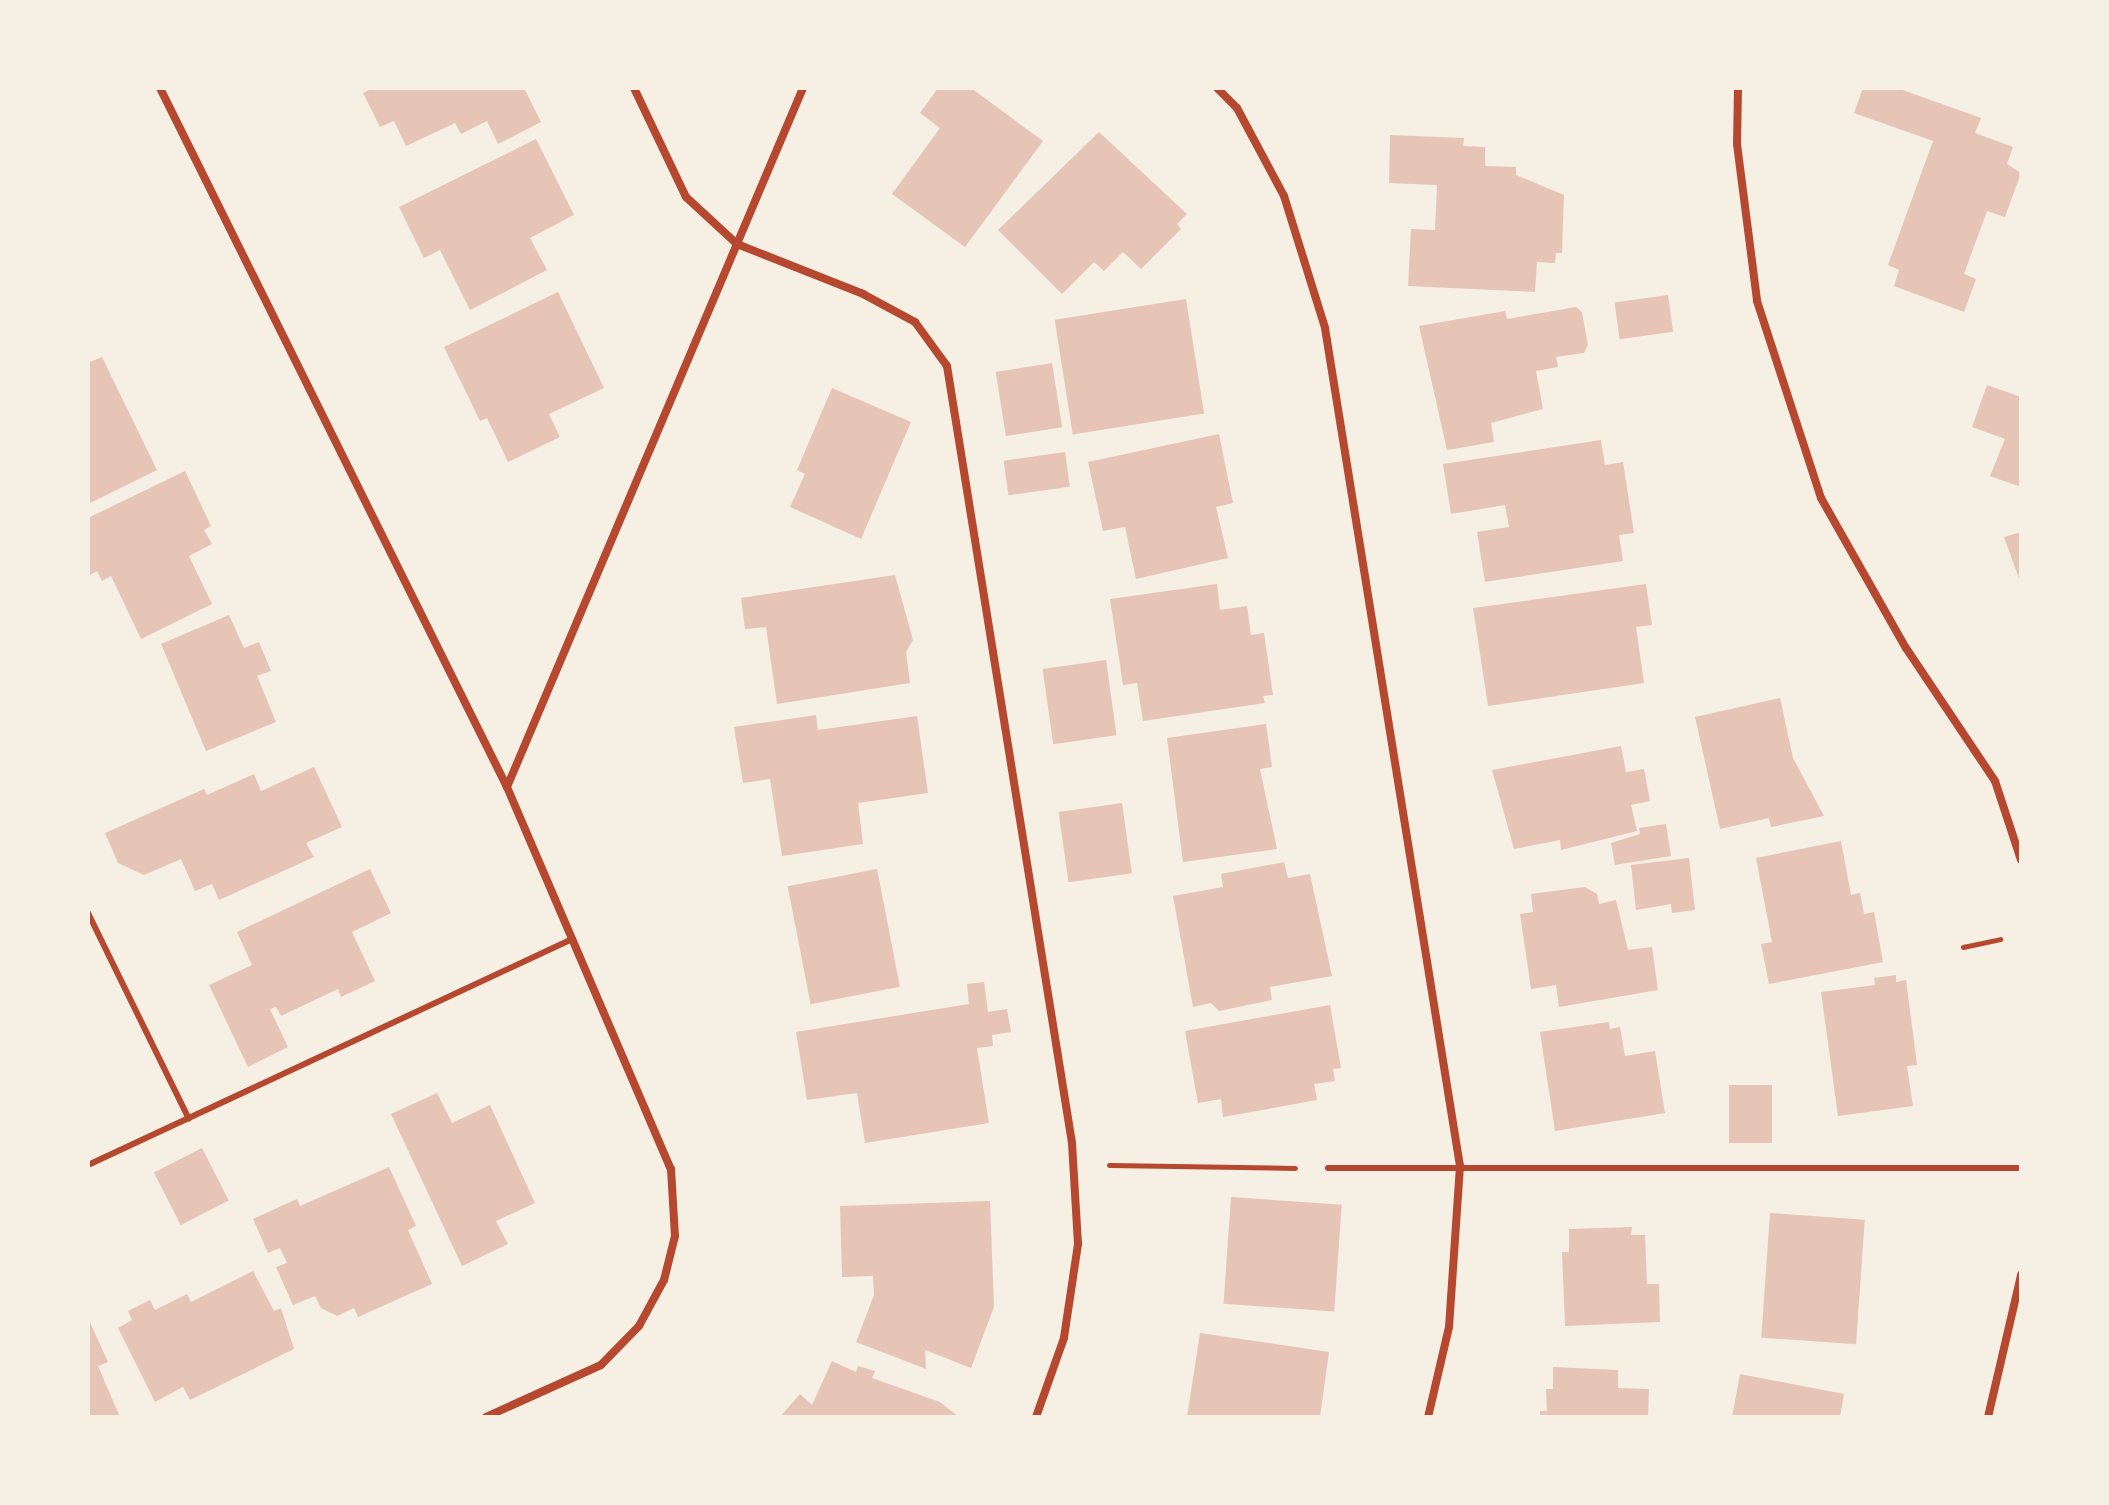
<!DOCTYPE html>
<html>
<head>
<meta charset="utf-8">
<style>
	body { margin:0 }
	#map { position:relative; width:2109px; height:1505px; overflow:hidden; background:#f6efe4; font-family:"Varela Round",sans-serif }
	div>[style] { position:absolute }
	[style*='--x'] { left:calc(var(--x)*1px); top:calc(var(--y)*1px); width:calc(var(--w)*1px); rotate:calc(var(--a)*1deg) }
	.building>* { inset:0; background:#e6c5b7; transform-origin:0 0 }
	.path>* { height:5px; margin:-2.5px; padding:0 2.5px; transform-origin:2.5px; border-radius:2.5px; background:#b5482f }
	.service>* { height:6px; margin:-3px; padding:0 3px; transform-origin:3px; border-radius:3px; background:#b5482f }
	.minor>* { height:8px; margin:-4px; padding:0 4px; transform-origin:4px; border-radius:4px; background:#b5482f }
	span { translate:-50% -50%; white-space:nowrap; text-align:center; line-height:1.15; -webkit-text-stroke:6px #f6efe4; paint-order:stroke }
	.frame { position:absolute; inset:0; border:90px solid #f6efe4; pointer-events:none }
</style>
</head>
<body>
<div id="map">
	<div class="building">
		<div style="clip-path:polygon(373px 88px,524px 88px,541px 122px,498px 144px,487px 121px,461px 134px,455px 123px,406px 146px,394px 121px,380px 127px,363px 93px)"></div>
		<div style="clip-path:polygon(938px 88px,971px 88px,1043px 141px,965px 247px,892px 194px,940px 128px,920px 113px)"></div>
		<div style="clip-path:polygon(1863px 88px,1897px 88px,1981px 118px,1975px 133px,2013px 147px,2007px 164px,2021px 173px,2005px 217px,1987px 211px,1964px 274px,1976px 279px,1964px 312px,1894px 286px,1899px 270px,1888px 265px,1933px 141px,1854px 113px)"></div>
		<div style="clip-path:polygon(1099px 132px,1187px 214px,1177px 224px,1181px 229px,1141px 269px,1123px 252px,1104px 271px,1094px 262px,1062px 294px,998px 230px)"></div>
		<div style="clip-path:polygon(1390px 135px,1464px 138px,1463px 146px,1485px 147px,1485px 166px,1516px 167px,1516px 175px,1564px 195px,1562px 253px,1556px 253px,1555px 263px,1537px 262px,1535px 292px,1408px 286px,1411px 229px,1435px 230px,1437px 185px,1389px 183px)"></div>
		<div style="clip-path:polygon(536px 139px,574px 215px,530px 238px,547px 270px,470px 310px,440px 250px,424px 258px,399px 207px)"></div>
		<div style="clip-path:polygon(558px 292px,604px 388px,549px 414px,560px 437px,508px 462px,487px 418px,480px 421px,444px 347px)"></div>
		<div style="left:1668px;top:295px;width:37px;height:54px;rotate:82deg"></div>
		<div style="left:1186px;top:299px;width:116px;height:133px;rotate:81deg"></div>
		<div style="clip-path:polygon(1576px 307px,1582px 312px,1588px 345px,1584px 353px,1556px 357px,1558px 367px,1536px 371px,1543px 409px,1491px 423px,1494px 442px,1447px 450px,1419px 326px,1505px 311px,1507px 319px)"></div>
		<div style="clip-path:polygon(102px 357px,157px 470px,88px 504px,88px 363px)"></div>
		<div style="left:1052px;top:363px;width:65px;height:57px;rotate:81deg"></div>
		<div style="clip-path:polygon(1987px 385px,2021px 397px,2021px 487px,1990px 476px,2005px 439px,1972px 427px)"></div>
		<div style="clip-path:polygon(832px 388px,911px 422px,861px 539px,790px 507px,805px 474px,797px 470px)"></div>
		<div style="clip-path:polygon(1219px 434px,1233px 503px,1216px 507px,1228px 558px,1136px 579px,1125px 527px,1103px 531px,1088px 462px)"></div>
		<div style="clip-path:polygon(1601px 440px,1605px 465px,1623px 462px,1634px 533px,1619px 535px,1623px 561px,1485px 582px,1477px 532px,1509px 527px,1505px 505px,1451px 514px,1443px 464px)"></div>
		<div style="left:1065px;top:452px;width:35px;height:62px;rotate:82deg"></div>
		<div style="clip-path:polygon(185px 471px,211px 526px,204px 530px,212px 544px,189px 556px,212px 604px,141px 639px,111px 576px,102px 581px,97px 571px,88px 576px,88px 518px)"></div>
		<div style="clip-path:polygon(2021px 532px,2021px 584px,2004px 537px)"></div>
		<div style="clip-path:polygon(895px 575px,913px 640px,906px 652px,910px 683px,777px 704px,766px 627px,745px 629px,741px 598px)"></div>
		<div style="clip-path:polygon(1217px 584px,1220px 610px,1247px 606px,1251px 635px,1264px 633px,1273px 695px,1263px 696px,1265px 703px,1143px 721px,1137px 683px,1123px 685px,1110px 599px)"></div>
		<div style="clip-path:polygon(1646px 584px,1652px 625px,1636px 627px,1644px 683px,1488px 706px,1473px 608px)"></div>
		<div style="clip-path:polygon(229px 615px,244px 648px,259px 642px,271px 671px,257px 676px,276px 722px,206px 751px,161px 644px)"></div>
		<div style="left:1106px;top:660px;width:76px;height:64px;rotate:82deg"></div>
		<div style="clip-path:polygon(1780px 698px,1793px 758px,1824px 816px,1771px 827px,1769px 818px,1720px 829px,1695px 717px)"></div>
		<div style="clip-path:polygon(816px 715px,818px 730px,917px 716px,928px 793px,858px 803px,863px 844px,782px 856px,770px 779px,743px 783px,734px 727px)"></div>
		<div style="clip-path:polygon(1266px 724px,1272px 767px,1260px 769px,1277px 849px,1183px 862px,1167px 738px)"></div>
		<div style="clip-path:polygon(1621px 746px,1626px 772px,1644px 769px,1650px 801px,1631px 805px,1637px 831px,1561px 850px,1560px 840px,1514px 849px,1492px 770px)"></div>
		<div style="clip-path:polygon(314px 767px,342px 827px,306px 843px,314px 857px,219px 900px,212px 884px,195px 891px,181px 859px,144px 875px,118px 863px,105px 833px,204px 789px,207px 795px,254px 774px,261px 791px)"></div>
		<div style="left:1122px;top:803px;width:71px;height:64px;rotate:82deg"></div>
		<div style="clip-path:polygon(1666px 824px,1671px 856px,1615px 865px,1611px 843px,1640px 834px,1639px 828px)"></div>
		<div style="clip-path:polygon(1841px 841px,1851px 895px,1860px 893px,1864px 914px,1874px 912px,1883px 962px,1769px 984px,1761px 944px,1772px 942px,1756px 858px)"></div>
		<div style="clip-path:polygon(1689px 858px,1695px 910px,1672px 913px,1671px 904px,1636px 910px,1631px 865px)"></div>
		<div style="clip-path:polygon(1284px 862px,1288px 878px,1310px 874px,1332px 976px,1270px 987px,1272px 1000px,1219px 1011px,1211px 1003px,1193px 1007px,1173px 896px,1223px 887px,1221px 874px)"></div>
		<div style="clip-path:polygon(370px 869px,391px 913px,352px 932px,375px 981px,341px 997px,338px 989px,281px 1016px,276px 1007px,270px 1009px,288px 1047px,248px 1067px,209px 985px,252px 965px,237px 932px)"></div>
		<div style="left:877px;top:869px;width:120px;height:91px;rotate:79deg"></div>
		<div style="clip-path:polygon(1585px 887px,1597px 894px,1599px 904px,1616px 900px,1628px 950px,1652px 947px,1658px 990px,1559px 1007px,1556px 985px,1531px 989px,1520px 914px,1533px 912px,1531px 894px)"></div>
		<div style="clip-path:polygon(1896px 975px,1896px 982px,1906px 980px,1917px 1065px,1907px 1066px,1913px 1106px,1838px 1116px,1821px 992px,1875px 985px,1874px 978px)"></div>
		<div style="clip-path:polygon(984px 982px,988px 1012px,1007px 1009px,1011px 1032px,992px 1035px,993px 1046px,977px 1048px,989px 1123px,865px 1143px,857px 1093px,807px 1100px,796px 1032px,969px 1004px,967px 984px)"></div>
		<div style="clip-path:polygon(1330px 1005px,1341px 1068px,1333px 1069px,1335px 1081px,1314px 1084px,1317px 1100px,1223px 1117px,1221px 1099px,1198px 1103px,1185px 1031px)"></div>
		<div style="clip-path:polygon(1609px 1022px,1610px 1029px,1620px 1027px,1625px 1056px,1655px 1051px,1665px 1113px,1555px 1131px,1540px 1032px)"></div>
		<div style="left:1729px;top:1085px;width:43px;height:58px"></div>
		<div style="clip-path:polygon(437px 1093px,452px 1123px,490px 1105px,535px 1203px,496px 1221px,508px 1244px,462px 1266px,391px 1114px)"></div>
		<div style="left:202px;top:1148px;width:59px;height:54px;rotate:63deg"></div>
		<div style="clip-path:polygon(389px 1167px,416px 1226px,408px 1230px,432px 1284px,358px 1317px,354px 1308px,337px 1316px,321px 1308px,315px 1296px,293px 1305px,276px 1267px,287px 1263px,280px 1248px,268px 1253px,253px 1219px,297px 1199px,300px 1206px)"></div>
		<div style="left:1231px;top:1197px;width:111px;height:107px;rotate:4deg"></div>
		<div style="clip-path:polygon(990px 1201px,994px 1307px,971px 1368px,925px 1350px,926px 1369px,856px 1342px,874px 1295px,873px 1276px,842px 1277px,840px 1206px)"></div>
		<div style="left:1770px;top:1213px;width:95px;height:125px;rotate:4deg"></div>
		<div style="clip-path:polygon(1632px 1227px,1631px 1235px,1645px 1235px,1647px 1284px,1659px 1284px,1660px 1322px,1565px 1326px,1562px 1252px,1569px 1252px,1569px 1229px)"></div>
		<div style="clip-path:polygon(253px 1271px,274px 1311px,281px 1308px,294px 1349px,190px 1400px,183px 1387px,155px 1402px,118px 1328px,132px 1320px,128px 1311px,150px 1300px,155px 1310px,187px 1294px,191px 1302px)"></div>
		<div style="clip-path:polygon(88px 1318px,108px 1362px,98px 1366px,120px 1417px,88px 1417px)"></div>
		<div style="clip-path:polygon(1200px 1333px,1329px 1352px,1320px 1417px,1187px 1417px)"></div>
		<div style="clip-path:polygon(832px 1361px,856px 1372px,858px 1366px,875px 1371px,872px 1378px,940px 1402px,959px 1417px,780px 1417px,800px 1394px,812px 1405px)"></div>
		<div style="clip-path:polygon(1553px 1367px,1618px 1370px,1618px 1388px,1649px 1389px,1648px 1417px,1540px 1417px,1540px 1411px,1547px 1411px,1546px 1389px,1553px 1389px)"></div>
		<div style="clip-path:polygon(1740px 1374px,1844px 1394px,1840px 1417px,1732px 1417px)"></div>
	</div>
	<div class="path">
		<div style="--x:1963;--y:947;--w:38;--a:-12"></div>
		<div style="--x:1109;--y:1165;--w:186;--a:0.9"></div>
	</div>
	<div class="service">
		<div style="--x:88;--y:913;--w:229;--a:63.9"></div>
		<div style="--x:88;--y:1165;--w:532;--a:-25.02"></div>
		<div style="--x:1328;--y:1168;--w:693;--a:0"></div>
	</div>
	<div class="minor">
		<div style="--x:160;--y:88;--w:780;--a:63.6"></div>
		<div style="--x:507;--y:787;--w:416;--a:66.8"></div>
		<div style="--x:671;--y:1169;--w:67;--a:86.6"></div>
		<div style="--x:675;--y:1236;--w:45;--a:104"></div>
		<div style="--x:664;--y:1280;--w:52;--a:118.5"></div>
		<div style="--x:639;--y:1326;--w:54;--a:134.3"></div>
		<div style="--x:601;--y:1365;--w:126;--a:155.7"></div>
		<div style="--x:634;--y:88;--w:121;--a:64.5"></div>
		<div style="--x:686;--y:197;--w:69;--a:42.7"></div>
		<div style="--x:737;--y:244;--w:136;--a:21.6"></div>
		<div style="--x:863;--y:294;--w:59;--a:28.3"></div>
		<div style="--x:915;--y:322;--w:54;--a:54"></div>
		<div style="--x:947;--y:366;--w:787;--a:80.86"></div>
		<div style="--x:1072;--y:1143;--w:101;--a:86.6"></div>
		<div style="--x:1078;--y:1244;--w:95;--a:98.5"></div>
		<div style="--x:1064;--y:1338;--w:84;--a:109.5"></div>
		<div style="--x:1217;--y:88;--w:28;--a:45"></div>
		<div style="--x:1237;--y:108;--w:100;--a:61.9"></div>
		<div style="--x:1284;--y:196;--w:138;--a:72.7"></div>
		<div style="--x:1325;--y:328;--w:849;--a:80.85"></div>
		<div style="--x:1460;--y:1166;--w:161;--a:93.9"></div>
		<div style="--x:1449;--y:1327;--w:92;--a:103.1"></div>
		<div style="--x:1738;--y:88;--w:56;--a:91"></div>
		<div style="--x:1737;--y:144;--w:158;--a:82.7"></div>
		<div style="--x:1757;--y:301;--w:207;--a:72"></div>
		<div style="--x:1821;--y:498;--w:172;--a:60.5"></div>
		<div style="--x:1906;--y:648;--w:160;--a:56.2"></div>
		<div style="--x:1995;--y:781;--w:83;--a:71.8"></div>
		<div style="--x:507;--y:787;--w:759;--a:-67.05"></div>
		<div style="--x:1988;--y:1417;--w:146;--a:-76.9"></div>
	</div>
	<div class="frame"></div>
</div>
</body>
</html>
